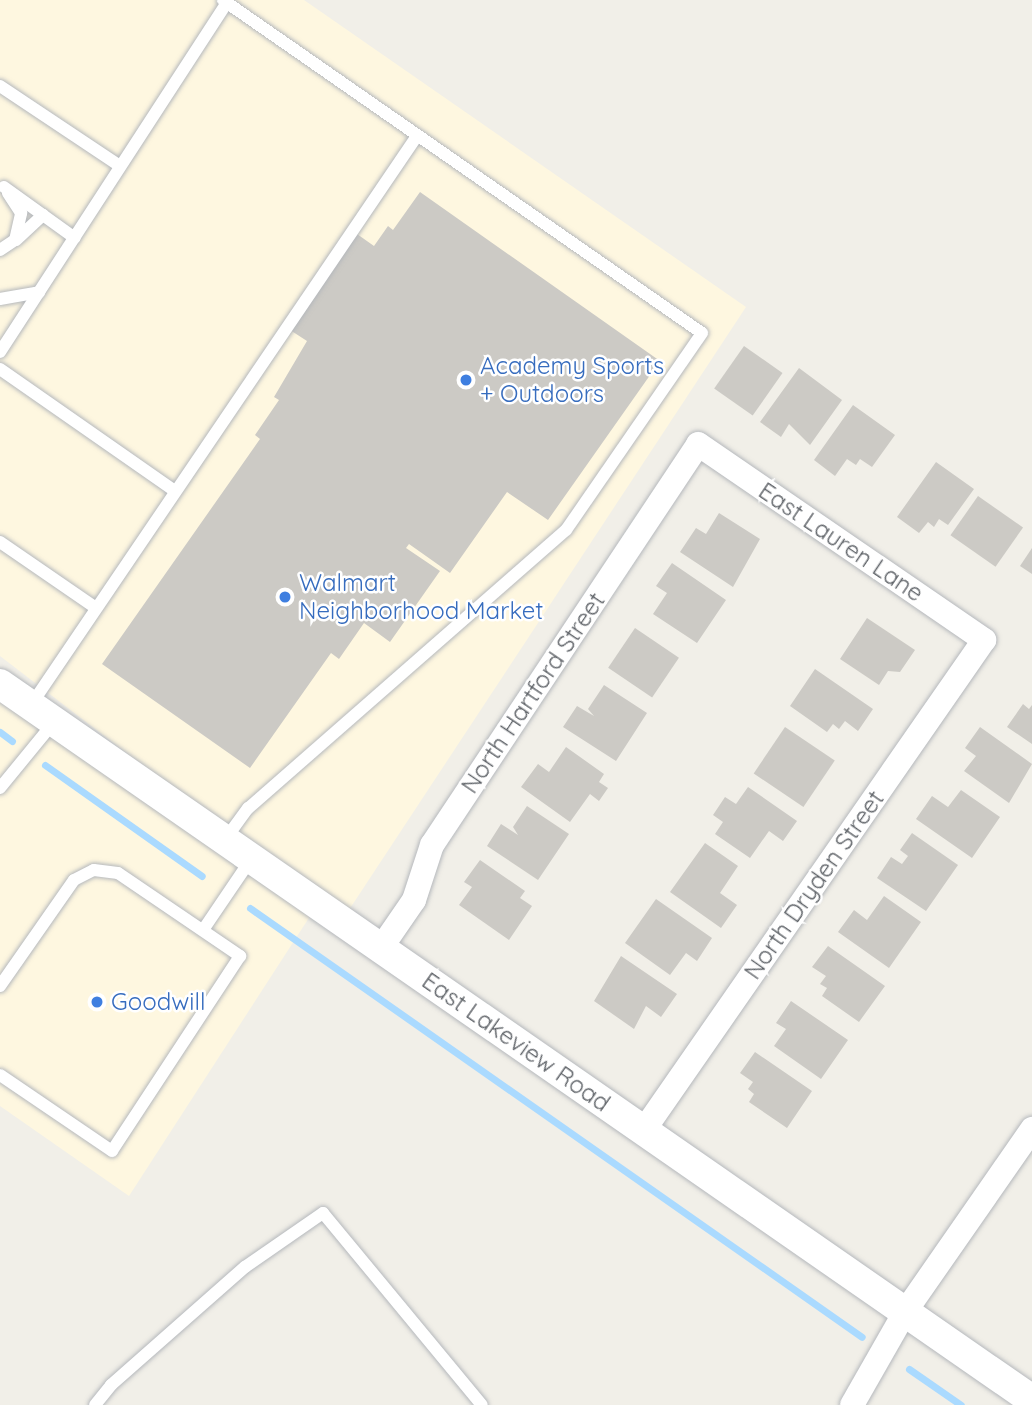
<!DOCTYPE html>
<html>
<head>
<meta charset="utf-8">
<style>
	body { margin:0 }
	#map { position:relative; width:1032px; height:1405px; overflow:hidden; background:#f1efe8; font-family:Quicksand,sans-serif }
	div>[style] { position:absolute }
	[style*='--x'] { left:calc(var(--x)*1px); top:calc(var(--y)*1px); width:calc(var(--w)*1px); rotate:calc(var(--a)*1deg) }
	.commercial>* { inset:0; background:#fef7e0 }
	.stream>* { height:7px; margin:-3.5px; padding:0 3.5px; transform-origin:3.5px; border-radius:3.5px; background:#aadaff }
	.building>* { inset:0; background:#cccac5; transform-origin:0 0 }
	.roads { filter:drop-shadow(0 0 2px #b5b8bc) drop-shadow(0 0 2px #b5b8bc) }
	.service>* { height:12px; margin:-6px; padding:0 6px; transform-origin:6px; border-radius:6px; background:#fff }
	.minor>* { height:24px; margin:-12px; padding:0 12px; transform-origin:12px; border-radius:12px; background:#fff }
	.tertiary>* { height:30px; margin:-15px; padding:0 15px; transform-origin:15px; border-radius:15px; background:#fff }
	.dots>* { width:19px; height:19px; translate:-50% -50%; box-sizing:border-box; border:4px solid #fff; border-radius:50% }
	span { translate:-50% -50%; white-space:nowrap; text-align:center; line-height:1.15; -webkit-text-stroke:5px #fff; paint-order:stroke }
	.shop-label { font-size:24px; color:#366cbe }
	.left { translate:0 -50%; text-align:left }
	.street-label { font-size:24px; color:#5f6368 }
</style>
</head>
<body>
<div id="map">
	<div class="commercial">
		<div style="clip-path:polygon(0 0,304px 0,746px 307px,343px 919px,0 656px)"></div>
		<div style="clip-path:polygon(0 692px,316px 907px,129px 1196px,0 1106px)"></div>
	</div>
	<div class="stream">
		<div style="--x:0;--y:732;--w:15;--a:37"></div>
		<div style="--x:45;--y:765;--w:192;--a:35.3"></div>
		<div style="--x:250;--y:908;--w:747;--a:35.03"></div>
		<div style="--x:909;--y:1369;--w:63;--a:34.7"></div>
	</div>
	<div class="building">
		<div style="clip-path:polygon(420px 192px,660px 361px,548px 520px,507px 492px,450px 573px,409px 544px,406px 548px,440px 571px,390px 642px,364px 623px,339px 659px,331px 653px,250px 768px,102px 664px,260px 439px,255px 435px,279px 400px,274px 397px,307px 341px,290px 330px,357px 234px,374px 246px,388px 226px,393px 230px)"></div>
		<div style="left:744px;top:346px;width:47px;height:52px;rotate:35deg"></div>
		<div style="clip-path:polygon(799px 368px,842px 400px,810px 445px,789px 424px,781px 437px,760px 422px)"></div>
		<div style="clip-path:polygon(853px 405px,895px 435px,872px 467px,860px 459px,856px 465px,847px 459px,835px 476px,814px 460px)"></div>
		<div style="clip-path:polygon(936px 462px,974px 489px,948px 525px,939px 519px,934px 527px,928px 522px,919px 533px,897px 517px)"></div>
		<div style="left:978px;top:496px;width:55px;height:48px;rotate:35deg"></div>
		<div style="clip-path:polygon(719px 513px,760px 539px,733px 587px,680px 552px,696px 528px,706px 534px)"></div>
		<div style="clip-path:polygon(1032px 548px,1032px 574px,1020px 566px)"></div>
		<div style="clip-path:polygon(672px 563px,726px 600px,697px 643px,653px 614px,667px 593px,656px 586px)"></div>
		<div style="clip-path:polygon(867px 618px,915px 650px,900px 672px,888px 671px,879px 685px,840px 659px)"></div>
		<div style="left:635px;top:628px;width:53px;height:48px;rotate:34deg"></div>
		<div style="clip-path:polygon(815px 669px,873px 709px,858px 731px,845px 721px,839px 729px,833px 724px,827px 732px,790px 706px)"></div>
		<div style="clip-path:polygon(604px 685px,647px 713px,616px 761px,563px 727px,577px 706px,594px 716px,588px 709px)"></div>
		<div style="clip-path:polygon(1023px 704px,1029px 709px,1032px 705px,1032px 744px,1007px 727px)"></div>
		<div style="left:785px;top:727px;width:60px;height:56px;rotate:34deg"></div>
		<div style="clip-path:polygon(980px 727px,1032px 764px,1009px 803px,964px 771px,976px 756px,965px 748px)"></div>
		<div style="clip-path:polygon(566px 747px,604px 774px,599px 782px,608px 788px,599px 801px,590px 794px,570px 822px,521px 787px,538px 764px,549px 772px)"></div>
		<div style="clip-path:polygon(748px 787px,797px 821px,783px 841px,769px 831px,750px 858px,715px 834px,723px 822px,713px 815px,725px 797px,736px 804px)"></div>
		<div style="clip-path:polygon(961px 790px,1000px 817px,972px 858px,916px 819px,932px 796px,948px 807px)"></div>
		<div style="clip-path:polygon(527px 806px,569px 834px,538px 880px,487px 846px,501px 824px,518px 835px,513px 827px)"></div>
		<div style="clip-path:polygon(912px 833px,958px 865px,926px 911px,877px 878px,891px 857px,902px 864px,908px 856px,900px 850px)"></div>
		<div style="clip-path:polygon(705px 843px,738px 866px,720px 893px,737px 905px,721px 928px,670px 892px)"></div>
		<div style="clip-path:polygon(480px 860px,525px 891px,520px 898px,532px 906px,509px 940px,459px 905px,472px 887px,464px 882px)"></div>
		<div style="clip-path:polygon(884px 896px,921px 922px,889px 968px,838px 932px,854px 910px,867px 920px)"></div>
		<div style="clip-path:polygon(656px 899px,712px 938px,697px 961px,686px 953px,670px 975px,625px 943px)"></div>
		<div style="clip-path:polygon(828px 946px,885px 986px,859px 1022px,822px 996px,827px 988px,820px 984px,826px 976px,812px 967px)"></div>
		<div style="clip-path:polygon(621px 956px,677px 994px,661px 1017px,646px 1006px,634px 1029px,594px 1001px)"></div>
		<div style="clip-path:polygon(791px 1001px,848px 1040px,821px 1079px,774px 1046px,786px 1029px,776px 1023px)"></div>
		<div style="clip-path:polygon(755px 1052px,812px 1091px,787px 1128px,749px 1102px,754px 1094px,748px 1089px,753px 1082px,740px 1073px)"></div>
	</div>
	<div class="roads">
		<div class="service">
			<div style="--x:223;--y:0;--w:583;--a:34.81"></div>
			<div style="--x:702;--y:333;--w:239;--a:124.6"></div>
			<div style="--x:566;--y:530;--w:422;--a:138.8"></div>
			<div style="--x:248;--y:808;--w:39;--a:126"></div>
			<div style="--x:0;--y:86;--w:141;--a:33.7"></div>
			<div style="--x:4;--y:187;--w:87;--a:35.7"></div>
			<div style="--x:16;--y:240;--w:37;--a:-43"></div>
			<div style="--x:0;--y:250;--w:18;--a:-34"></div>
			<div style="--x:15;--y:240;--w:28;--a:-77"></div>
			<div style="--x:21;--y:213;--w:24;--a:-123"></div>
			<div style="--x:0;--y:299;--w:40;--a:-10"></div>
			<div style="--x:0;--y:352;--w:415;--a:-57"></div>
			<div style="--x:0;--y:369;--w:213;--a:34.9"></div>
			<div style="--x:0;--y:542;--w:116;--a:34.5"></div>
			<div style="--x:31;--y:705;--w:688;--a:-55.85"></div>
			<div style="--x:0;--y:788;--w:85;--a:-50.7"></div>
			<div style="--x:203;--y:930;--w:86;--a:-55.9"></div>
			<div style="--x:0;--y:986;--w:129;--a:-55.1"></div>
			<div style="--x:74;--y:880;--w:22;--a:-27"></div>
			<div style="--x:94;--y:870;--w:24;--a:7"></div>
			<div style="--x:118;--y:873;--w:148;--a:34.2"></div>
			<div style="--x:240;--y:956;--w:233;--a:123.3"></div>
			<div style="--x:112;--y:1151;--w:135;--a:-145.8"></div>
			<div style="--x:95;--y:1405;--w:26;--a:-51"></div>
			<div style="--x:111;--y:1385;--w:179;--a:-41.4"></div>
			<div style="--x:245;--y:1267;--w:95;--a:-34.7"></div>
			<div style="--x:323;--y:1213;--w:249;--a:50.4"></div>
		</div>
		<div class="minor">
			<div style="--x:381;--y:948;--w:58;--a:-55.5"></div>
			<div style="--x:414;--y:900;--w:58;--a:-71.9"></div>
			<div style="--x:432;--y:845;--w:481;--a:-56.4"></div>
			<div style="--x:698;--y:444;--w:347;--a:34.4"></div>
			<div style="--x:984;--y:640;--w:596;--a:124.76"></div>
			<div style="--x:852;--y:1405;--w:107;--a:-60.3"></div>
			<div style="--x:905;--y:1312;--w:223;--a:-55.2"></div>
		</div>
		<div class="tertiary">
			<div style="--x:0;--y:684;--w:1256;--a:34.75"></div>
		</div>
	</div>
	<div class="dots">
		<div style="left:466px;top:380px;background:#3f7fe0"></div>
		<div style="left:285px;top:597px;background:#3f7fe0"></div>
		<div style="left:97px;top:1002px;background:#3f7fe0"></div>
	</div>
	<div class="shop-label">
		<span class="left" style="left:480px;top:380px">Academy Sports<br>+ Outdoors</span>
		<span class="left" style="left:299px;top:597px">Walmart<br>Neighborhood Market</span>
		<span class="left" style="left:111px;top:1002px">Goodwill</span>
	</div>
	<div class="street-label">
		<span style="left:841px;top:542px;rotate:34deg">East Lauren Lane</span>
		<span style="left:533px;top:693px;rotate:-56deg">North Hartford Street</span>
		<span style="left:814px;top:885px;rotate:-55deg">North Dryden Street</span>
		<span style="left:516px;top:1042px;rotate:35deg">East Lakeview Road</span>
	</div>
</div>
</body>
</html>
